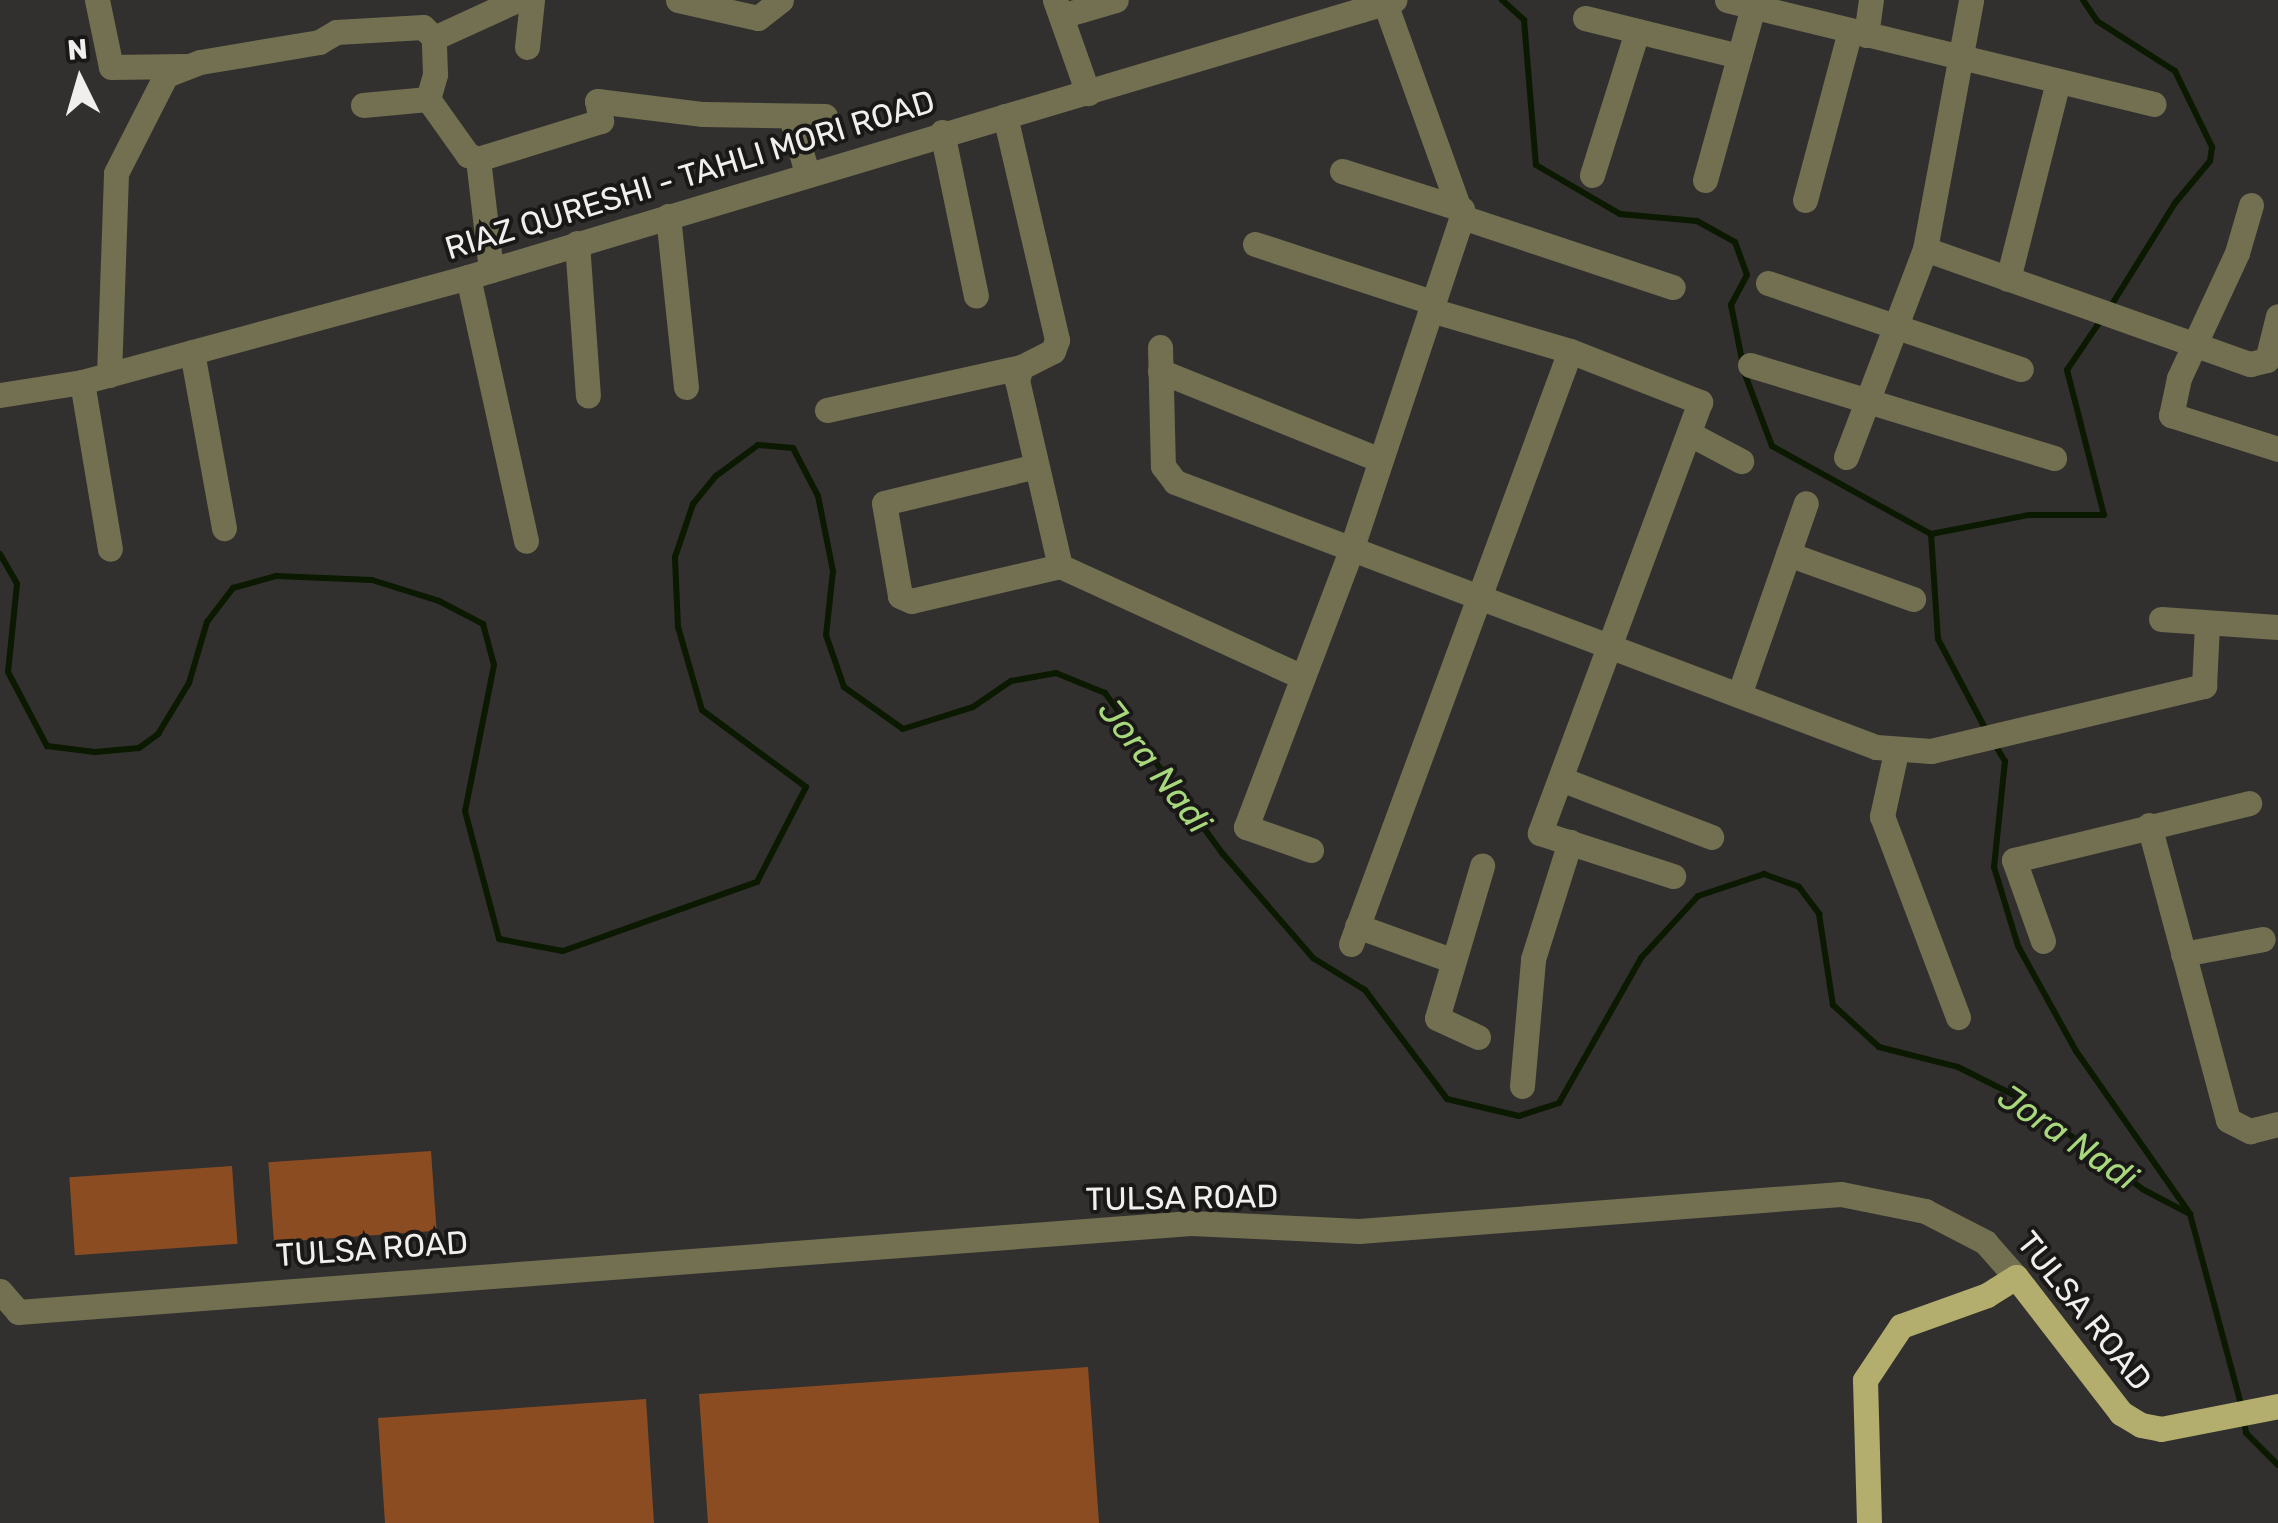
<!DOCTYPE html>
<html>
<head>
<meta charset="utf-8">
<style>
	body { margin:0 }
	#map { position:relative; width:2278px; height:1523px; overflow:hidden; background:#32302e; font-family:Rubik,sans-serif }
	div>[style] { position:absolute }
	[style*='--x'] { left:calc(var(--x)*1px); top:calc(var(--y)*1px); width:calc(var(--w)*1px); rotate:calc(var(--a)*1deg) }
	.stream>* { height:6px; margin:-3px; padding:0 3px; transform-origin:3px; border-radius:3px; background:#0a1900 }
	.building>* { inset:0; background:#8b4c22; transform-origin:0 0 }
	.minor>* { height:25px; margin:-12.5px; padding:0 12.5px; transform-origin:12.5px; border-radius:12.5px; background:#727051 }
	.major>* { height:25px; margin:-12.5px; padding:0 12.5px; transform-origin:12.5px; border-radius:12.5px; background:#b3ae6d }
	span { translate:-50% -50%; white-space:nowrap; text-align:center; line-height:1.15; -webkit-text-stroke:8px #191817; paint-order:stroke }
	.street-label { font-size:32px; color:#f0efed }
	.water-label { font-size:35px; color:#a7d87c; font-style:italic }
	.north { position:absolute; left:30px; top:30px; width:100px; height:100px; -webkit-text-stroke:8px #191817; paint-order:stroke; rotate:355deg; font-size:28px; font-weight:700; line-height:40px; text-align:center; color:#f0efed }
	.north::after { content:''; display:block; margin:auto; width:35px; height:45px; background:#f0efed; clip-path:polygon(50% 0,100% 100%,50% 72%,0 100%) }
</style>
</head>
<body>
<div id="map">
	<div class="stream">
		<div style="--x:1502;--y:0;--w:30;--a:42"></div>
		<div style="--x:1524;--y:20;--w:145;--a:85.3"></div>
		<div style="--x:1536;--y:165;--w:97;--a:30.3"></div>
		<div style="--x:1620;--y:214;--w:77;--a:5.2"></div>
		<div style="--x:1697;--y:221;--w:43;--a:28.9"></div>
		<div style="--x:1735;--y:242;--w:35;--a:70"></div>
		<div style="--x:1747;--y:275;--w:34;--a:118"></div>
		<div style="--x:1731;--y:305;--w:56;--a:78.7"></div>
		<div style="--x:2083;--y:0;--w:25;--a:56"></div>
		<div style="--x:2097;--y:21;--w:93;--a:32.7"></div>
		<div style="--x:2175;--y:71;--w:85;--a:64"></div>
		<div style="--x:2212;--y:147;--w:14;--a:98"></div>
		<div style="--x:2210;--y:161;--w:55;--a:129.8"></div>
		<div style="--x:2175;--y:203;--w:121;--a:121.9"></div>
		<div style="--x:1744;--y:372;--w:79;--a:69.3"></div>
		<div style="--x:1772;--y:446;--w:182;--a:29"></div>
		<div style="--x:1931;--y:534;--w:105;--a:86.2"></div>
		<div style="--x:1938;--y:639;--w:105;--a:62.2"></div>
		<div style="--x:1931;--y:534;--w:100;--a:-11"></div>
		<div style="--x:2029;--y:515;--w:75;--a:0"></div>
		<div style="--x:2104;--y:515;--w:150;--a:-104.3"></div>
		<div style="--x:2067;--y:370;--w:60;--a:-55.8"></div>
		<div style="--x:0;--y:554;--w:34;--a:60"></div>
		<div style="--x:17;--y:584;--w:88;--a:95.8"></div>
		<div style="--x:8;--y:672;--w:84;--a:62.2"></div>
		<div style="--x:47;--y:746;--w:48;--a:7.1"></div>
		<div style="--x:95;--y:752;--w:44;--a:-5.2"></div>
		<div style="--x:139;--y:748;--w:24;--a:-36"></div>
		<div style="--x:158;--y:734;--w:60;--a:-58.7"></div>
		<div style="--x:189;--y:683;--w:64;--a:-73.6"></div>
		<div style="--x:207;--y:622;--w:43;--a:-52.6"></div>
		<div style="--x:233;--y:588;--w:45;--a:-15.6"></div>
		<div style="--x:276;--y:576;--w:96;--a:2.4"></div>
		<div style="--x:372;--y:580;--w:70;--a:17.4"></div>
		<div style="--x:439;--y:601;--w:50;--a:27.6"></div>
		<div style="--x:483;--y:624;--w:42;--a:75"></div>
		<div style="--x:494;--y:665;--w:149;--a:101.2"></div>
		<div style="--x:465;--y:811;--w:132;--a:75.1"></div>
		<div style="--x:499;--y:939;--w:65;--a:10.6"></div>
		<div style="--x:563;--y:951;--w:206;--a:-19.6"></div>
		<div style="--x:757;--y:882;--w:107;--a:-62.7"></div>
		<div style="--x:806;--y:787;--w:129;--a:-143.5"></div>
		<div style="--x:702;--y:710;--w:86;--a:-106.1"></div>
		<div style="--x:678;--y:627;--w:70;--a:-92.5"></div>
		<div style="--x:675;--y:557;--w:56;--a:-71.2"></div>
		<div style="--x:693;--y:504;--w:36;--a:-51"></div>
		<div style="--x:716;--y:476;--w:52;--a:-36.4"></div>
		<div style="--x:758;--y:445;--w:35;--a:5"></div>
		<div style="--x:793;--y:448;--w:54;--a:62.5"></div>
		<div style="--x:818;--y:496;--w:76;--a:78.7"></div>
		<div style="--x:833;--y:571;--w:64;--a:96.2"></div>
		<div style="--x:826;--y:635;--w:55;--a:70.9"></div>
		<div style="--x:844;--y:687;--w:72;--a:35.4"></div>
		<div style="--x:903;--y:729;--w:73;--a:-17.4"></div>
		<div style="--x:973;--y:707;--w:46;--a:-34.4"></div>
		<div style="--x:1011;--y:681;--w:46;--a:-10.1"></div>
		<div style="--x:1056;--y:673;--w:53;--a:22.2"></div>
		<div style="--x:1105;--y:693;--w:200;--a:53.8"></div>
		<div style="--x:1223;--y:854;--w:138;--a:49.1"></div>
		<div style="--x:1313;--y:958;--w:61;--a:31.6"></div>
		<div style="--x:1365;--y:990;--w:136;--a:53"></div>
		<div style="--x:1447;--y:1099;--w:74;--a:13.3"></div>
		<div style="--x:1519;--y:1116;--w:42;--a:-18"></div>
		<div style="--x:1559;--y:1103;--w:167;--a:-60.5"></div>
		<div style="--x:1641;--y:958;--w:84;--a:-47.4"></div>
		<div style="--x:1698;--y:896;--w:70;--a:-18.4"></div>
		<div style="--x:1764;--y:874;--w:37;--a:20"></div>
		<div style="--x:1799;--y:887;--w:34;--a:53"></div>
		<div style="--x:1819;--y:914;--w:92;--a:81.3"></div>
		<div style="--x:1833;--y:1005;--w:62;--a:42.4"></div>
		<div style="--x:1879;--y:1047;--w:81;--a:14.2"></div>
		<div style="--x:1958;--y:1067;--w:69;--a:26.6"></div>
		<div style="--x:2020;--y:1098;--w:154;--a:36.6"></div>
		<div style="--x:2144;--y:1190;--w:52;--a:27.6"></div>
		<div style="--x:1994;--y:743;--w:21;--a:59"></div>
		<div style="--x:2005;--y:761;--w:107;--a:95.9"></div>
		<div style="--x:1994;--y:867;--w:83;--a:73.1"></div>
		<div style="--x:2018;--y:946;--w:120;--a:61.1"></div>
		<div style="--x:2076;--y:1051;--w:199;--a:55"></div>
		<div style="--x:2190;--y:1214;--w:198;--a:75"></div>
		<div style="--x:2243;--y:1417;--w:16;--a:79"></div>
		<div style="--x:2246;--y:1433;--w:45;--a:45"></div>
	</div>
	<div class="building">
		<div style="left:431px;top:1151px;width:80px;height:163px;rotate:86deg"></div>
		<div style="left:232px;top:1166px;width:78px;height:163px;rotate:86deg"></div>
		<div style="clip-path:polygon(1088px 1367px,1099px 1523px,708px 1523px,699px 1394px)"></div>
		<div style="clip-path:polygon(646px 1399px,654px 1523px,385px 1523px,378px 1418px)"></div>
	</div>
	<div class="minor">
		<div style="--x:97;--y:0;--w:68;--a:78.2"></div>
		<div style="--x:111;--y:67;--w:74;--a:-0.8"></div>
		<div style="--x:678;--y:0;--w:82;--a:12.7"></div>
		<div style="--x:758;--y:18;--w:29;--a:-38"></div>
		<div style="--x:1055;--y:0;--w:99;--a:70.5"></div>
		<div style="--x:1727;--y:0;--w:439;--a:13.7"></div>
		<div style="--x:1061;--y:16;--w:57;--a:-16.2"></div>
		<div style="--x:1585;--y:18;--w:159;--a:13.9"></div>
		<div style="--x:1866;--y:35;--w:35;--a:-82"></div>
		<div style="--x:527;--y:47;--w:47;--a:-83.9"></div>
		<div style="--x:428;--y:99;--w:69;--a:54.5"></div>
		<div style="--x:468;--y:155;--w:11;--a:22"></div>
		<div style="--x:478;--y:159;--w:129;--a:-17.2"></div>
		<div style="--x:601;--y:121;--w:20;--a:-101"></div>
		<div style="--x:597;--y:101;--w:107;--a:7"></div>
		<div style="--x:703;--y:114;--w:122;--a:0.9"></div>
		<div style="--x:428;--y:99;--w:26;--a:-74"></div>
		<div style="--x:435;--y:74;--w:36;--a:-92"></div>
		<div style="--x:434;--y:38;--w:91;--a:-24.6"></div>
		<div style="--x:363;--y:105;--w:65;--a:-5.3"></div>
		<div style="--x:1005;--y:116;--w:230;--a:76.9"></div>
		<div style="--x:1057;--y:340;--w:12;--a:110"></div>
		<div style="--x:1053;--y:351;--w:36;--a:153"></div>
		<div style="--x:1021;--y:367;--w:14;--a:107"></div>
		<div style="--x:1017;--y:380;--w:191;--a:77"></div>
		<div style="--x:1060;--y:566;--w:267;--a:24.6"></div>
		<div style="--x:791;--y:117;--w:58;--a:74.1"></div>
		<div style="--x:942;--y:132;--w:167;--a:78.3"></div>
		<div style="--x:478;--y:159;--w:112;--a:83.3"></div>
		<div style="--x:1342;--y:171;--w:126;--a:17.6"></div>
		<div style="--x:1592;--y:175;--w:151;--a:-72.6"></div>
		<div style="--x:1705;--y:180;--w:180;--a:-74.5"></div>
		<div style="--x:1805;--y:200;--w:175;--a:-75.1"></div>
		<div style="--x:2251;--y:205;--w:50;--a:106.3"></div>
		<div style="--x:2237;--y:253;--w:138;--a:114.9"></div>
		<div style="--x:2179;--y:378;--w:38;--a:102"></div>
		<div style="--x:2171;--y:415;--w:112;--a:17.6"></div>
		<div style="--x:668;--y:216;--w:172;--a:84"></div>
		<div style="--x:1462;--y:217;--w:222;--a:18.4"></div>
		<div style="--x:577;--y:243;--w:153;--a:85.9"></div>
		<div style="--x:1255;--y:244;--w:188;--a:18.2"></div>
		<div style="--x:1925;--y:249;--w:345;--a:19.5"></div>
		<div style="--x:2250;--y:364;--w:17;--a:-13"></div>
		<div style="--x:2267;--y:360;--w:45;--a:-76"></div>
		<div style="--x:468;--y:277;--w:270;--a:77.6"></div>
		<div style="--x:2008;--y:279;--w:204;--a:-75.8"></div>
		<div style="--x:1768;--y:283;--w:267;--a:18.8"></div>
		<div style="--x:1431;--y:310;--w:145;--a:16.4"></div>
		<div style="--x:1570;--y:351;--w:140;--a:21.4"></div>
		<div style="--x:1700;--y:402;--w:460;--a:110.4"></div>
		<div style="--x:1540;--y:833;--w:140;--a:17.9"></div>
		<div style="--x:1160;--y:347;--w:119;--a:88.6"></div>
		<div style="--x:1163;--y:466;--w:20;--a:53"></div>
		<div style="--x:1175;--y:482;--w:749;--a:20.71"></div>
		<div style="--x:1876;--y:747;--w:55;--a:4.2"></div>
		<div style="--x:1931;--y:751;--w:281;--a:-13.4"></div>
		<div style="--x:2204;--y:686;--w:62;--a:-87.2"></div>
		<div style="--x:192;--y:352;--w:179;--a:79.7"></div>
		<div style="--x:1750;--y:365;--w:318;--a:17"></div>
		<div style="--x:1160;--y:371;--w:237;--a:22"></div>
		<div style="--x:109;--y:375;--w:202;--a:-88"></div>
		<div style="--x:116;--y:173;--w:110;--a:-63"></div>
		<div style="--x:166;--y:75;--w:36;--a:-21"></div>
		<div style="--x:200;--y:62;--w:121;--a:-9.5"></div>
		<div style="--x:319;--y:42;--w:20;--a:-30"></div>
		<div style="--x:336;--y:32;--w:87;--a:-3.3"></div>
		<div style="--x:423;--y:27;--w:16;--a:45"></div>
		<div style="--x:82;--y:382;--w:169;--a:80.5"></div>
		<div style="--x:0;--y:395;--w:83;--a:-9"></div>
		<div style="--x:82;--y:382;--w:400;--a:-15.2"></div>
		<div style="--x:468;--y:277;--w:967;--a:-16.65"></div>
		<div style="--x:827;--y:410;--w:199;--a:-12.5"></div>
		<div style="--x:1690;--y:434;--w:58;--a:27.9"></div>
		<div style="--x:1846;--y:457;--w:222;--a:-69.2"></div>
		<div style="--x:1925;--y:249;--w:253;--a:-79.5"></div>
		<div style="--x:1036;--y:466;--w:156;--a:166.3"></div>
		<div style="--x:884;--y:503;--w:94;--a:80.2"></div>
		<div style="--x:900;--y:596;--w:12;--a:24"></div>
		<div style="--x:911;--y:601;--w:153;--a:-13.2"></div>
		<div style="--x:1788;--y:554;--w:133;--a:19.8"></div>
		<div style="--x:2161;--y:619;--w:117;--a:3.9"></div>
		<div style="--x:1739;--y:695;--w:203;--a:-70.8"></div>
		<div style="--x:1896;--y:752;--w:66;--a:102.3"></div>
		<div style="--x:1882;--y:816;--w:215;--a:69.3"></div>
		<div style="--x:1561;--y:779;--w:161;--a:21.1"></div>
		<div style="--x:2149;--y:825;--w:305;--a:75"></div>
		<div style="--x:2228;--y:1120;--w:25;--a:27"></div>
		<div style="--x:2250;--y:1131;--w:29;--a:-14"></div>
		<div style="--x:1311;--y:850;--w:69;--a:-160.5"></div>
		<div style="--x:1246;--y:827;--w:296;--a:-69.2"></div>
		<div style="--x:1351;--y:550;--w:351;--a:-71.6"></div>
		<div style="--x:1462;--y:217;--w:227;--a:-109.8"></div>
		<div style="--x:1357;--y:926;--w:100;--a:19.9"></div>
		<div style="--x:2043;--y:941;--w:86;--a:-109.7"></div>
		<div style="--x:2014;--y:860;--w:242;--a:-13.6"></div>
		<div style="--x:1351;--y:944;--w:632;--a:-69.73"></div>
		<div style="--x:2183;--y:954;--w:81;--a:-10.6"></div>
		<div style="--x:1478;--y:1037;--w:45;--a:-155.1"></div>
		<div style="--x:1437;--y:1018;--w:159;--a:-73.5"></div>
		<div style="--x:1522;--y:1086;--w:127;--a:-85"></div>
		<div style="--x:1533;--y:959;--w:123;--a:-72.5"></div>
		<div style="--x:0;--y:1291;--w:28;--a:49"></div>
		<div style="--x:18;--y:1312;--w:1176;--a:-4.34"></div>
		<div style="--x:1191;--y:1223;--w:168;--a:2.7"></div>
		<div style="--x:1359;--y:1231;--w:483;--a:-4.4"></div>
		<div style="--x:1841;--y:1194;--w:86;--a:11.4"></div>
		<div style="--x:1925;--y:1211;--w:68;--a:27.3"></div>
		<div style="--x:1985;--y:1242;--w:47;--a:48.5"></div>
	</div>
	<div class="major">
		<div style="--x:1869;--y:1523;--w:143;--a:-91.6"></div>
		<div style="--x:1865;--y:1380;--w:65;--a:-56.3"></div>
		<div style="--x:1901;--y:1326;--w:91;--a:-19.8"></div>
		<div style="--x:1987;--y:1295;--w:34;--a:-32"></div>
		<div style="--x:2016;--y:1277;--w:172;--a:52.3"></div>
		<div style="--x:2121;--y:1413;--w:23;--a:31"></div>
		<div style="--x:2141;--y:1425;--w:20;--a:11"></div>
		<div style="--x:2161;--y:1429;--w:119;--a:-11.1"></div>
	</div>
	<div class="street-label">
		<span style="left:690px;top:175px;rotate:-17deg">RIAZ QURESHI - TAHLI MORI ROAD</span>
		<span style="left:1182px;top:1198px;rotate:-1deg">TULSA ROAD</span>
		<span style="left:372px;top:1249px;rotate:-4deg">TULSA ROAD</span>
		<span style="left:2084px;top:1311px;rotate:51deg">TULSA ROAD</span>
	</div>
	<div class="water-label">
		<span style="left:1155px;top:766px;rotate:52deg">Jora Nadi</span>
		<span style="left:2068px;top:1137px;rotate:34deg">Jora Nadi</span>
	</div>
	<div class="north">N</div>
</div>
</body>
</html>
